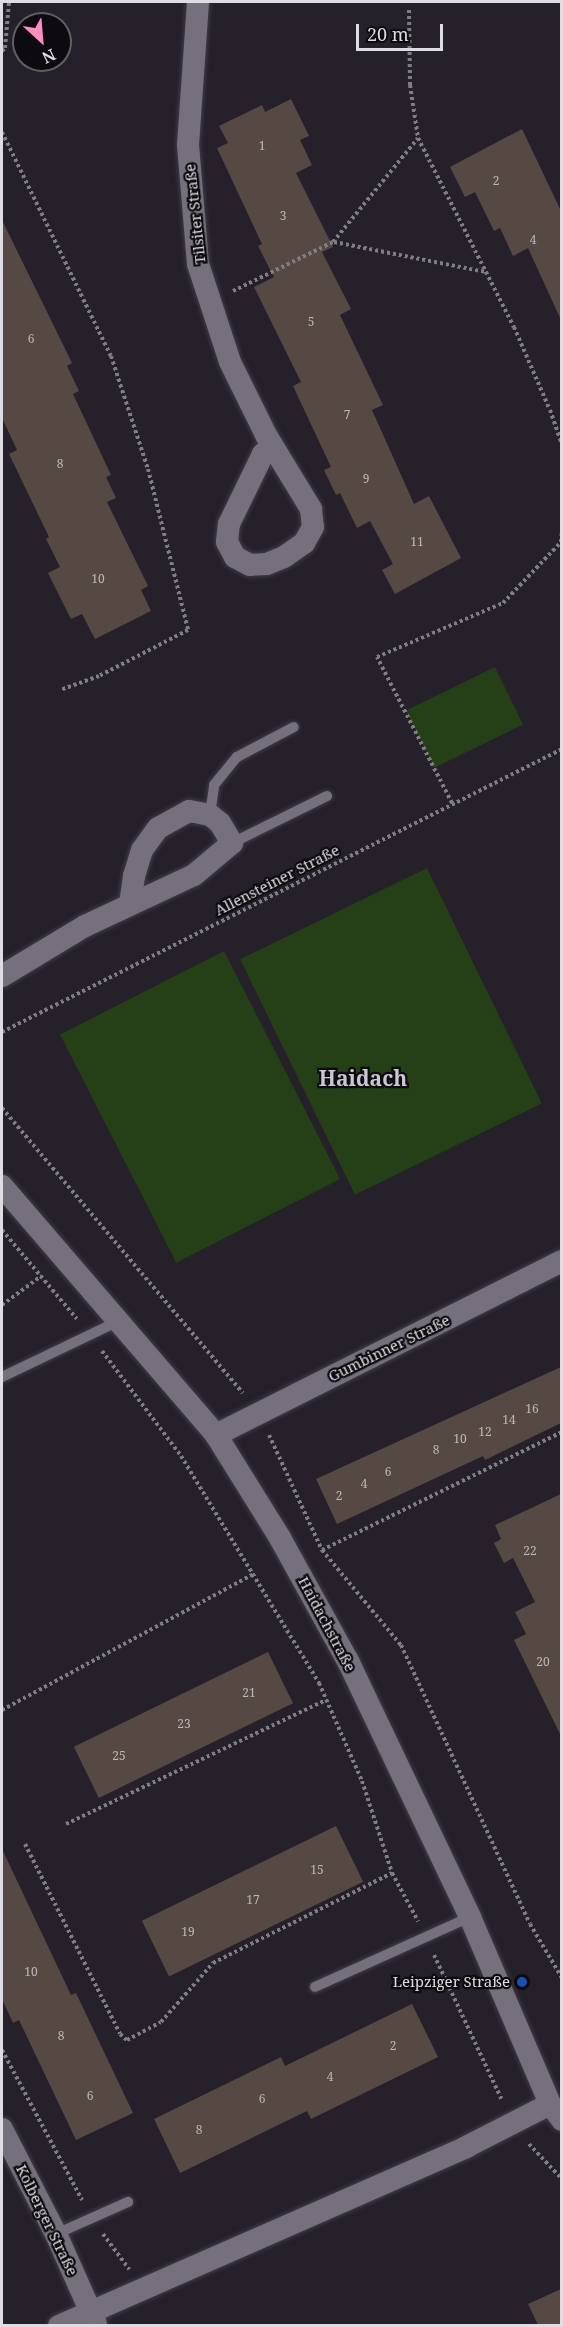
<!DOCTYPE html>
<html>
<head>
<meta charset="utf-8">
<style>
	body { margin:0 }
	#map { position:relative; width:563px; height:2327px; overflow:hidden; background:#25202a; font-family:"Noto Serif",serif }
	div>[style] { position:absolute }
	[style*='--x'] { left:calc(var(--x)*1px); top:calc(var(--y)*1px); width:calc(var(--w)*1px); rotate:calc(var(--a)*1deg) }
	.green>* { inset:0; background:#253f17; transform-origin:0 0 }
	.building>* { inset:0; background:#564943; transform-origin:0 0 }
	.path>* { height:4px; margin-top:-2px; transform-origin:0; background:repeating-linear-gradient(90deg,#817d85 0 3px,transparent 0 6px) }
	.roads { filter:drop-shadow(0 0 2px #403c45) drop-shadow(0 0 2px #403c45) }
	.lane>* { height:10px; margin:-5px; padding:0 5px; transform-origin:5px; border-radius:5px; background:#76707c }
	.street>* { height:22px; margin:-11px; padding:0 11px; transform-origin:11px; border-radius:11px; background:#76707c }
	.dots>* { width:16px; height:16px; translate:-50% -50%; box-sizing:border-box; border:3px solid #0d0b0f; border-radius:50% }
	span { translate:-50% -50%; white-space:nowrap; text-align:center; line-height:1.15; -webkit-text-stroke:4.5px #0d0b0f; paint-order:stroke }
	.number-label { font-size:12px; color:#bdb7bb }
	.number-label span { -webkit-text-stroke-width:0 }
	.street-label { font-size:15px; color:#dfdce3 }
	.poi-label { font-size:15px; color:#dfdce3 }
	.right { translate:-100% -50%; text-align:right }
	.district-label { font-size:21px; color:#ccc6d3; font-weight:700 }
	.frame { position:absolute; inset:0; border:3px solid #dfdce3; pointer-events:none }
	.north { position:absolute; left:12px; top:12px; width:60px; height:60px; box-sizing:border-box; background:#0d0b0f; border:2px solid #615f64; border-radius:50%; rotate:154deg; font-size:16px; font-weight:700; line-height:24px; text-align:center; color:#dfdce3 }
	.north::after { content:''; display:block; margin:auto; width:21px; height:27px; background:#fc8fc1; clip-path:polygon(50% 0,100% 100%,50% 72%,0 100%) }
	.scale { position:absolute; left:356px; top:24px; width:87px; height:27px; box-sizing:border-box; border:3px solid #dfdce3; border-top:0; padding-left:8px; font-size:18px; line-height:21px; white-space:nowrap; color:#dfdce3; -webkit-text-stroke:4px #0d0b0f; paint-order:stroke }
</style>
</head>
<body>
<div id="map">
	<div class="green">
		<div style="left:495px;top:667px;width:64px;height:99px;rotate:64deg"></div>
		<div style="left:427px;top:868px;width:262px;height:208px;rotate:64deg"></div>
		<div style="left:224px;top:951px;width:256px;height:184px;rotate:63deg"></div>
	</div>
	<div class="building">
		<div style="clip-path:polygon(291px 99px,309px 136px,300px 140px,312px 165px,296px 173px,333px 247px,322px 252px,351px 309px,340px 315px,383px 405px,372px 410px,414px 504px,429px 496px,461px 558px,395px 594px,382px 570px,393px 564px,370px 521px,357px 528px,340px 493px,336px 495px,324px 470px,331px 467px,293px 386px,301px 382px,254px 287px,274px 277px,258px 246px,262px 244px,217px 148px,228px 143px,219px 126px,262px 105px,265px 112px)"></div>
		<div style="clip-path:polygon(522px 129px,561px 211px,561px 320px,528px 248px,513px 256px,500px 228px,494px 231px,475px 192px,465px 197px,450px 167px)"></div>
		<div style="clip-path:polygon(2px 220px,72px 363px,67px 366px,79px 391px,73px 394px,111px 475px,106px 477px,116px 498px,107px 502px,148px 586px,141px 590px,151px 611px,95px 639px,82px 614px,71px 619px,48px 573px,60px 567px,46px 539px,49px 537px,9px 454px,17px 450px,2px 418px)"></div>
		<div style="clip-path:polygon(561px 1367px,561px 1423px,485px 1460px,483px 1456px,337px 1524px,316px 1479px)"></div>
		<div style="clip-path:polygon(561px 1494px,561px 1736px,514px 1640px,526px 1634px,515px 1612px,535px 1602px,513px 1558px,504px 1563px,494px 1543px,501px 1539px,495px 1525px)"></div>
		<div style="left:268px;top:1652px;width:57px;height:216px;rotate:64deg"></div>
		<div style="left:336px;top:1826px;width:62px;height:216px;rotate:64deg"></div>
		<div style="clip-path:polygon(2px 1849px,71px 1995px,76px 1993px,133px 2113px,76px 2140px,19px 2020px,13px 2023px,2px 1999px)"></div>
		<div style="clip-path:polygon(412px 2004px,438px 2057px,311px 2119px,307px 2111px,180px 2173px,154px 2119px,281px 2057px,285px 2066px)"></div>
		<div style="clip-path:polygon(561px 2289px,561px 2325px,538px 2325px,528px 2304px)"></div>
	</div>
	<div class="path">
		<div style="--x:409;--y:10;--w:75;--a:89.2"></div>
		<div style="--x:410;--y:85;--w:54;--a:81.4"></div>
		<div style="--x:418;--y:138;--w:212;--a:63.1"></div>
		<div style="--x:514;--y:327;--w:90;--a:66.6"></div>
		<div style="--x:550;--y:410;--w:36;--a:71"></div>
		<div style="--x:2;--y:51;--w:4;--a:-45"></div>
		<div style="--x:5;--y:48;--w:46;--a:-85"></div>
		<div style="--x:2;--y:132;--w:249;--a:64.1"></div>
		<div style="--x:111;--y:356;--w:119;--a:71.9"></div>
		<div style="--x:148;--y:469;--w:166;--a:76"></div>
		<div style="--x:188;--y:630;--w:100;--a:152.7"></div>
		<div style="--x:99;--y:676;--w:41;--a:160.3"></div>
		<div style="--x:334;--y:242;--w:154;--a:11.2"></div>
		<div style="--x:233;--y:291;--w:111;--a:-26.1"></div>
		<div style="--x:333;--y:242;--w:134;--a:-50.7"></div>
		<div style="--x:452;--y:803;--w:164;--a:-117.2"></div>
		<div style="--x:377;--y:657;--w:137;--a:-23.2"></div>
		<div style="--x:503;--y:603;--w:84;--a:-46.4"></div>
		<div style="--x:561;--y:542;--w:11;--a:-85"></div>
		<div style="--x:2;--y:1032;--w:627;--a:-26.81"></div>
		<div style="--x:2;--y:1108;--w:373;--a:49.8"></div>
		<div style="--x:2;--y:1230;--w:116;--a:49.9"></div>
		<div style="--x:2;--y:1305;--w:49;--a:-36.6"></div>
		<div style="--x:102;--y:1351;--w:131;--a:53"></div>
		<div style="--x:181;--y:1456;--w:266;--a:58.7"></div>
		<div style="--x:319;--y:1683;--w:107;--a:66.3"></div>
		<div style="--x:362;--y:1781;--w:97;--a:71.9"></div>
		<div style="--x:392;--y:1873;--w:55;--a:61.6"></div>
		<div style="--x:269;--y:1435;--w:127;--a:65.3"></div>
		<div style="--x:322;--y:1550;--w:124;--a:50.3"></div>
		<div style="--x:401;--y:1645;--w:307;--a:65.2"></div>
		<div style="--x:530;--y:1924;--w:63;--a:59.3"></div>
		<div style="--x:322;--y:1550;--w:267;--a:-26.2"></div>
		<div style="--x:2;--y:1710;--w:286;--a:-28.4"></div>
		<div style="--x:66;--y:1824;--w:288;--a:-25.5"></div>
		<div style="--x:25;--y:1844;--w:212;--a:63.4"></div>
		<div style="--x:120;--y:2034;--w:9;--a:41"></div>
		<div style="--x:127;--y:2040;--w:38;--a:-28"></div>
		<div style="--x:161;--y:2022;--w:79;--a:-48.6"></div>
		<div style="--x:213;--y:1963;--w:200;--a:-26.7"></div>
		<div style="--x:434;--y:1955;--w:160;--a:64.9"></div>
		<div style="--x:2;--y:2050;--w:170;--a:61.9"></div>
		<div style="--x:529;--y:2144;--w:48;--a:46.7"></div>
		<div style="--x:103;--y:2234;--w:44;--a:53.4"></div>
	</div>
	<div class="roads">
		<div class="lane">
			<div style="--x:210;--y:815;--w:30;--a:-82"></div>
			<div style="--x:214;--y:785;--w:36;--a:-51"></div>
			<div style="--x:237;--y:757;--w:64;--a:-27.8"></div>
			<div style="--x:232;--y:843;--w:106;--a:-26.3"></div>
			<div style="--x:2;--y:1377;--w:130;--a:-25.6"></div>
			<div style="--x:315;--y:1987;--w:170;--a:-24.3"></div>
			<div style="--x:56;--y:2234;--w:79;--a:-24"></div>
		</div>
		<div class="street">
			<div style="--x:198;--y:2;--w:143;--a:94"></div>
			<div style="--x:188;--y:145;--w:119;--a:85.2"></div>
			<div style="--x:198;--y:264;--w:103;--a:71.9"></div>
			<div style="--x:230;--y:362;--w:81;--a:63.7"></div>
			<div style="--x:266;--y:435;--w:87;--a:58.7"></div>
			<div style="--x:311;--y:509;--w:18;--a:84"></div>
			<div style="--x:313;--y:527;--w:18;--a:119"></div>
			<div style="--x:304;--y:543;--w:24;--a:145"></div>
			<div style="--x:284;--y:557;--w:18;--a:158"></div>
			<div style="--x:267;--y:564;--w:17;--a:177"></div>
			<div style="--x:250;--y:565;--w:17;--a:-152"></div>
			<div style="--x:235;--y:557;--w:17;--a:-118"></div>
			<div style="--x:227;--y:542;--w:18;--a:-84"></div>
			<div style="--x:229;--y:524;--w:78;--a:-64.1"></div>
			<div style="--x:263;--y:454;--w:12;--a:-35"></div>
			<div style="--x:2;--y:976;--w:97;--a:-31.1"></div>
			<div style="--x:85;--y:926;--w:120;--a:-25.1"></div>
			<div style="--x:194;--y:875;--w:50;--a:-40.1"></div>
			<div style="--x:232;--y:843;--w:23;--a:-121"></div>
			<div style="--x:220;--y:823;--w:13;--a:-141"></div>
			<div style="--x:210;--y:815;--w:21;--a:-169"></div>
			<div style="--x:189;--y:811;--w:35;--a:151"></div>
			<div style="--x:158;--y:828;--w:27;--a:126"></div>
			<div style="--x:142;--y:850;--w:27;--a:107"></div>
			<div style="--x:134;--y:876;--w:28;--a:98"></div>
			<div style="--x:2;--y:1186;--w:328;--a:49.3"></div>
			<div style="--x:216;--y:1435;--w:121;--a:58.1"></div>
			<div style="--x:280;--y:1538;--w:141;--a:61.1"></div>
			<div style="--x:348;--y:1661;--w:284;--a:64.5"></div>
			<div style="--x:470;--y:1917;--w:203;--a:66.8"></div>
			<div style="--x:550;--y:2104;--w:20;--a:53"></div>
			<div style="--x:216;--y:1435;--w:387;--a:-26.7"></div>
			<div style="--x:2;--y:2129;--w:118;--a:62.8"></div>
			<div style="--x:56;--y:2234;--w:98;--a:66"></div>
			<div style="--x:59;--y:2326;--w:445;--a:-23.7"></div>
			<div style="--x:466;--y:2147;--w:94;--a:-27.1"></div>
		</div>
	</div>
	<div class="dots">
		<div style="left:522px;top:1982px;background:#1a4fb4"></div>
	</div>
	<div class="number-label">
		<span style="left:262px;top:146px">1</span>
		<span style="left:496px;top:181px">2</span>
		<span style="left:283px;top:216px">3</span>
		<span style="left:533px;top:240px">4</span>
		<span style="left:311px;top:322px">5</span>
		<span style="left:31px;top:339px">6</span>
		<span style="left:347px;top:415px">7</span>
		<span style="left:60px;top:464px">8</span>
		<span style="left:366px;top:479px">9</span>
		<span style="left:417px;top:542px">11</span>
		<span style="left:98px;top:579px">10</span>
		<span style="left:532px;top:1409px">16</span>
		<span style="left:509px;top:1420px">14</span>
		<span style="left:485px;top:1432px">12</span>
		<span style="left:460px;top:1439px">10</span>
		<span style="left:436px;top:1450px">8</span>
		<span style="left:388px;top:1472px">6</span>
		<span style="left:364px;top:1484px">4</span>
		<span style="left:339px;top:1496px">2</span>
		<span style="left:530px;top:1551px">22</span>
		<span style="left:543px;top:1662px">20</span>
		<span style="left:249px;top:1693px">21</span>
		<span style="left:184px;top:1724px">23</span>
		<span style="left:119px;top:1756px">25</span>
		<span style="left:317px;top:1870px">15</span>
		<span style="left:253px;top:1900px">17</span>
		<span style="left:188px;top:1932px">19</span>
		<span style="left:31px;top:1972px">10</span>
		<span style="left:61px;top:2036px">8</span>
		<span style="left:393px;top:2046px">2</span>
		<span style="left:330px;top:2077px">4</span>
		<span style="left:90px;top:2096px">6</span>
		<span style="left:262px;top:2099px">6</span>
		<span style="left:199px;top:2130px">8</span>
	</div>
	<div class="street-label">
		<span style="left:195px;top:214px;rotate:-96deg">Tilsiter Straße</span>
		<span style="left:277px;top:880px;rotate:-27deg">Allensteiner Straße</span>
		<span style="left:389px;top:1348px;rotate:-26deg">Gumbinner Straße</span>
		<span style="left:327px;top:1624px;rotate:62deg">Haidachstraße</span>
		<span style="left:47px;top:2220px;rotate:64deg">Kolberger Straße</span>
	</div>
	<div class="poi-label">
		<span class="right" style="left:510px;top:1982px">Leipziger Straße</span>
	</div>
	<div class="district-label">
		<span style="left:363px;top:1078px">Haidach</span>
	</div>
	<div class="frame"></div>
	<div class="north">N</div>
	<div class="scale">20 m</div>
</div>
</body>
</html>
